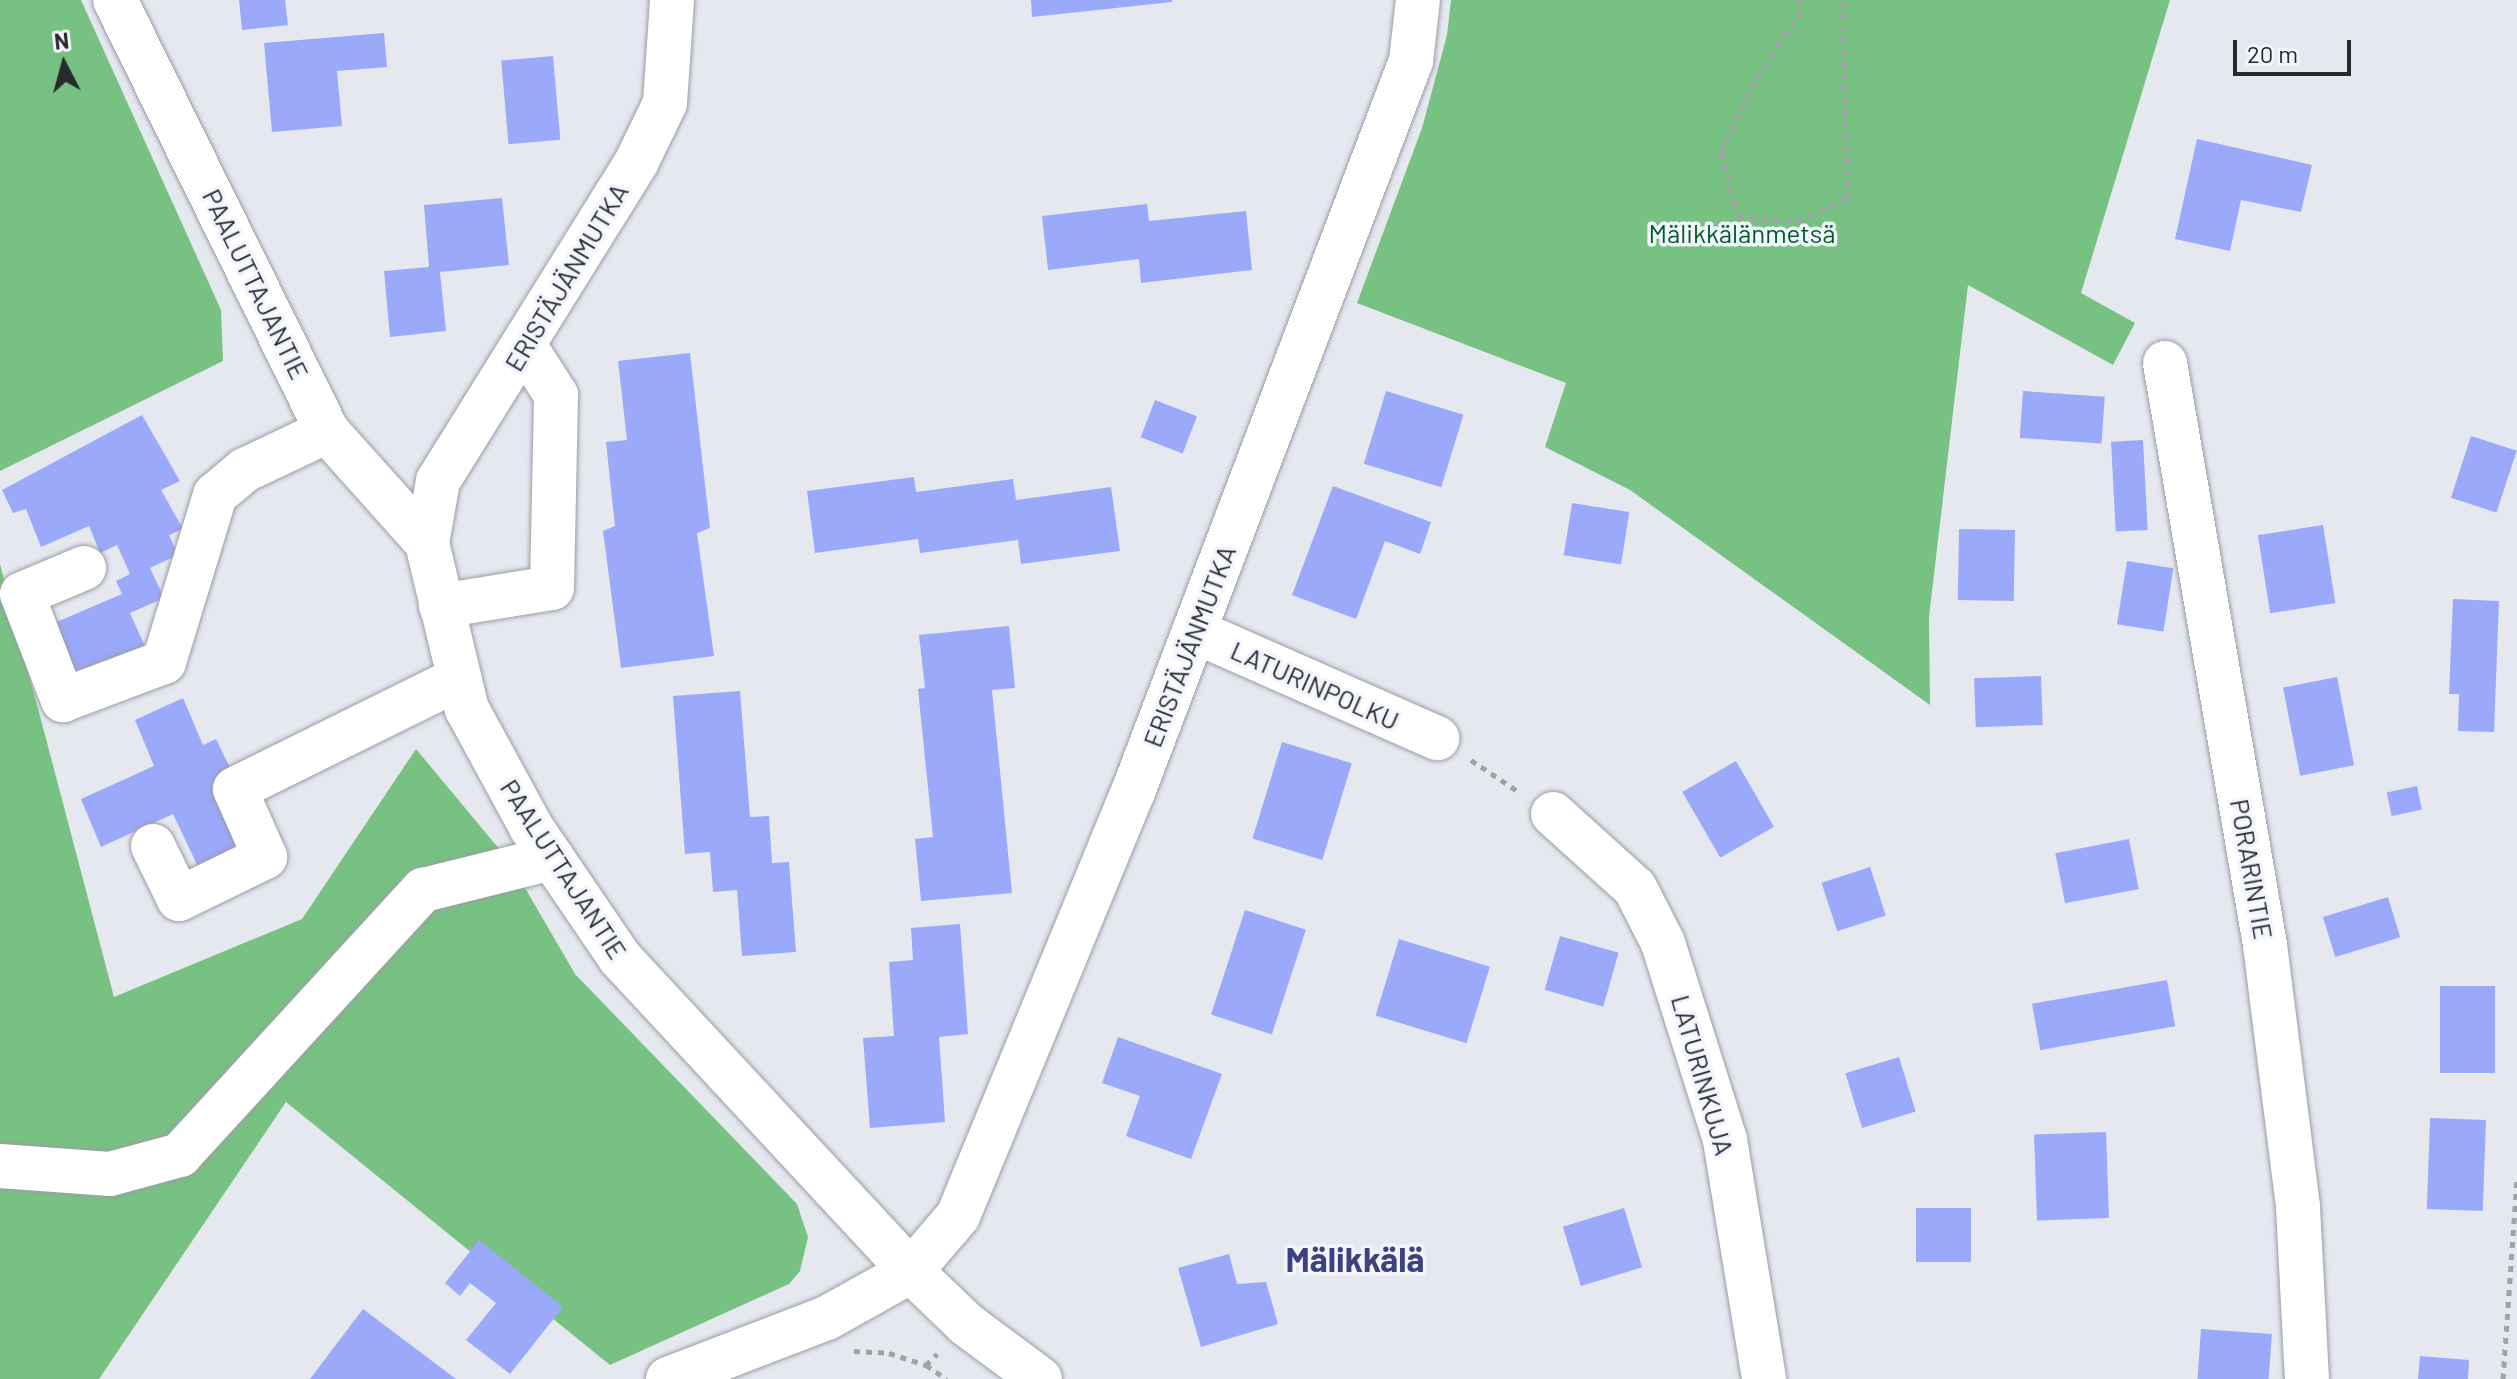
<!DOCTYPE html>
<html>
<head>
<meta charset="utf-8">
<style>
	body { margin:0 }
	#map { position:relative; width:2517px; height:1379px; overflow:hidden; background:#e6e8f0; font-family:Barlow,sans-serif }
	div>[style] { position:absolute }
	[style*='--x'] { left:calc(var(--x)*1px); top:calc(var(--y)*1px); width:calc(var(--w)*1px); rotate:calc(var(--a)*1deg) }
	.forest>* { inset:0; background:#77c282 }
	.building>* { inset:0; background:#9ba9fa; transform-origin:0 0 }
	.path>* { height:5px; margin-top:-2.5px; transform-origin:0; background:repeating-linear-gradient(90deg,#a1a2a8 0 6px,transparent 0 12px) }
	.roads { filter:drop-shadow(0 0 2px #9b9da5) drop-shadow(0 0 2px #9b9da5) }
	.minor>* { height:44px; margin:-22px; padding:0 22px; transform-origin:22px; border-radius:22px; background:#fff }
	span { translate:-50% -50%; white-space:nowrap; text-align:center; line-height:1.15; -webkit-text-stroke:7px #f3f5fe; paint-order:stroke }
	.park-label { font-size:26px; color:#035c22 }
	.street-label { font-size:26px; color:#28292c }
	.district-label { font-size:34px; color:#3b427e; font-weight:700 }
	.north { position:absolute; left:24px; top:24px; width:80px; height:80px; -webkit-text-stroke:6px #f3f5fe; paint-order:stroke; rotate:354deg; font-size:22px; font-weight:700; line-height:32px; text-align:center; color:#28292c }
	.north::after { content:''; display:block; margin:auto; width:28px; height:36px; background:#28292c; clip-path:polygon(50% 0,100% 100%,50% 72%,0 100%) }
	.scale { position:absolute; left:2233px; top:40px; width:118px; height:36px; box-sizing:border-box; border:4px solid #28292c; border-top:0; padding-left:10px; font-size:24px; line-height:28px; white-space:nowrap; color:#28292c; -webkit-text-stroke:6px #f3f5fe; paint-order:stroke }
</style>
</head>
<body>
<div id="map">
	<div class="forest">
		<div style="clip-path:polygon(0 0,81px 0,221px 310px,223px 361px,0 471px)"></div>
		<div style="clip-path:polygon(1451px 0,2170px 0,2081px 293px,2135px 323px,2113px 365px,1968px 285px,1929px 617px,1930px 705px,1630px 490px,1545px 447px,1566px 383px,1357px 303px,1422px 128px,1447px 35px)"></div>
		<div style="clip-path:polygon(0 564px,114px 997px,302px 919px,416px 749px,510px 862px,575px 974px,797px 1204px,808px 1237px,800px 1271px,789px 1284px,610px 1365px,286px 1102px,99px 1379px,0 1379px)"></div>
	</div>
	<div class="building">
		<div style="clip-path:polygon(239px 0,285px 0,288px 25px,242px 30px)"></div>
		<div style="clip-path:polygon(1031px 0,1172px 0,1172px 2px,1032px 17px)"></div>
		<div style="clip-path:polygon(384px 33px,387px 67px,337px 71px,342px 126px,272px 132px,264px 43px)"></div>
		<div style="left:553px;top:56px;width:84px;height:52px;rotate:85deg"></div>
		<div style="clip-path:polygon(2197px 139px,2312px 165px,2301px 212px,2241px 200px,2230px 251px,2175px 239px)"></div>
		<div style="clip-path:polygon(502px 198px,509px 265px,440px 272px,446px 331px,390px 337px,384px 271px,429px 267px,424px 205px)"></div>
		<div style="clip-path:polygon(1147px 204px,1149px 221px,1246px 211px,1252px 270px,1141px 283px,1139px 259px,1048px 270px,1042px 216px)"></div>
		<div style="clip-path:polygon(690px 353px,710px 528px,697px 533px,714px 656px,621px 668px,603px 531px,615px 526px,606px 442px,627px 440px,618px 361px)"></div>
		<div style="left:1386px;top:391px;width:81px;height:76px;rotate:17deg"></div>
		<div style="left:2023px;top:391px;width:82px;height:47px;rotate:4deg"></div>
		<div style="left:1155px;top:400px;width:45px;height:40px;rotate:21deg"></div>
		<div style="clip-path:polygon(142px 415px,180px 481px,161px 490px,183px 529px,169px 535px,178px 555px,150px 568px,164px 598px,130px 613px,147px 651px,74px 681px,52px 624px,122px 594px,116px 581px,130px 574px,117px 545px,100px 553px,89px 526px,41px 547px,26px 509px,13px 513px,2px 490px)"></div>
		<div style="left:2471px;top:436px;width:48px;height:65px;rotate:18deg"></div>
		<div style="left:2143px;top:440px;width:90px;height:32px;rotate:87deg"></div>
		<div style="clip-path:polygon(914px 477px,916px 492px,1013px 479px,1016px 500px,1111px 487px,1120px 551px,1021px 564px,1018px 540px,920px 553px,918px 539px,815px 553px,807px 491px)"></div>
		<div style="clip-path:polygon(1333px 486px,1431px 522px,1420px 554px,1385px 541px,1356px 619px,1292px 595px)"></div>
		<div style="left:1572px;top:503px;width:58px;height:53px;rotate:9deg"></div>
		<div style="left:2323px;top:525px;width:79px;height:66px;rotate:81deg"></div>
		<div style="left:1959px;top:529px;width:56px;height:71px;rotate:1deg"></div>
		<div style="left:2127px;top:561px;width:47px;height:64px;rotate:9deg"></div>
		<div style="clip-path:polygon(2453px 599px,2499px 601px,2494px 732px,2458px 731px,2459px 694px,2449px 694px)"></div>
		<div style="clip-path:polygon(1009px 626px,1015px 688px,992px 690px,1012px 893px,921px 901px,915px 839px,933px 837px,918px 689px,925px 688px,919px 635px)"></div>
		<div style="left:2041px;top:676px;width:49px;height:67px;rotate:88deg"></div>
		<div style="left:2337px;top:677px;width:90px;height:55px;rotate:79deg"></div>
		<div style="clip-path:polygon(740px 691px,750px 817px,769px 816px,772px 863px,789px 862px,796px 952px,742px 956px,737px 890px,713px 892px,710px 852px,685px 854px,673px 696px)"></div>
		<div style="clip-path:polygon(183px 698px,203px 745px,216px 739px,237px 782px,252px 844px,199px 869px,173px 814px,101px 847px,81px 799px,154px 766px,135px 720px)"></div>
		<div style="left:1282px;top:742px;width:73px;height:101px;rotate:17deg"></div>
		<div style="left:1736px;top:761px;width:76px;height:62px;rotate:60deg"></div>
		<div style="left:2417px;top:786px;width:24px;height:31px;rotate:78deg"></div>
		<div style="left:2129px;top:839px;width:51px;height:75px;rotate:79deg"></div>
		<div style="left:1870px;top:867px;width:51px;height:51px;rotate:72deg"></div>
		<div style="left:2388px;top:897px;width:42px;height:68px;rotate:73deg"></div>
		<div style="left:1245px;top:910px;width:64px;height:110px;rotate:18deg"></div>
		<div style="clip-path:polygon(960px 924px,968px 1034px,939px 1037px,945px 1122px,870px 1128px,863px 1038px,894px 1036px,889px 962px,913px 960px,911px 928px)"></div>
		<div style="left:1560px;top:936px;width:61px;height:56px;rotate:16deg"></div>
		<div style="left:1399px;top:939px;width:95px;height:80px;rotate:17deg"></div>
		<div style="left:2167px;top:980px;width:47px;height:137px;rotate:80deg"></div>
		<div style="left:2440px;top:986px;width:55px;height:87px"></div>
		<div style="clip-path:polygon(1118px 1037px,1222px 1074px,1191px 1159px,1126px 1136px,1140px 1096px,1102px 1083px)"></div>
		<div style="left:1899px;top:1057px;width:57px;height:56px;rotate:73deg"></div>
		<div style="left:2430px;top:1118px;width:56px;height:91px;rotate:2deg"></div>
		<div style="left:2106px;top:1132px;width:86px;height:72px;rotate:88deg"></div>
		<div style="left:1624px;top:1208px;width:62px;height:64px;rotate:73deg"></div>
		<div style="left:1916px;top:1208px;width:55px;height:54px"></div>
		<div style="clip-path:polygon(479px 1240px,563px 1307px,510px 1374px,466px 1340px,496px 1303px,470px 1283px,460px 1296px,445px 1283px)"></div>
		<div style="clip-path:polygon(1229px 1254px,1237px 1284px,1266px 1282px,1278px 1324px,1201px 1347px,1178px 1268px)"></div>
		<div style="clip-path:polygon(363px 1309px,456px 1379px,310px 1379px)"></div>
		<div style="left:2201px;top:1329px;width:71px;height:50px;rotate:4deg"></div>
		<div style="clip-path:polygon(2420px 1356px,2469px 1360px,2468px 1379px,2418px 1379px)"></div>
	</div>
	<div class="path">
		<div style="--x:1798;--y:0;--w:12;--a:76"></div>
		<div style="--x:1801;--y:12;--w:83;--a:124.3"></div>
		<div style="--x:1754;--y:81;--w:79;--a:114.6"></div>
		<div style="--x:1721;--y:153;--w:66;--a:75.1"></div>
		<div style="--x:1738;--y:217;--w:60;--a:4.8"></div>
		<div style="--x:1798;--y:222;--w:54;--a:-25.1"></div>
		<div style="--x:1847;--y:199;--w:199;--a:-91.2"></div>
		<div style="--x:1471;--y:760;--w:58;--a:33.7"></div>
		<div style="--x:854;--y:1351;--w:35;--a:3"></div>
		<div style="--x:889;--y:1353;--w:39;--a:18"></div>
		<div style="--x:926;--y:1365;--w:25;--a:34"></div>
		<div style="--x:926;--y:1365;--w:16;--a:-45"></div>
		<div style="--x:2503;--y:1379;--w:201;--a:-86"></div>
	</div>
	<div class="roads">
		<div class="minor">
			<div style="--x:115;--y:0;--w:480;--a:63.8"></div>
			<div style="--x:327;--y:431;--w:150;--a:48.2"></div>
			<div style="--x:427;--y:543;--w:171;--a:76.5"></div>
			<div style="--x:467;--y:709;--w:134;--a:61.5"></div>
			<div style="--x:531;--y:827;--w:158;--a:55.8"></div>
			<div style="--x:620;--y:958;--w:427;--a:47.1"></div>
			<div style="--x:911;--y:1271;--w:76;--a:43.9"></div>
			<div style="--x:966;--y:1324;--w:92;--a:36.6"></div>
			<div style="--x:2165;--y:363;--w:591;--a:80.25"></div>
			<div style="--x:2265;--y:945;--w:265;--a:82.8"></div>
			<div style="--x:2298;--y:1208;--w:171;--a:87"></div>
			<div style="--x:427;--y:543;--w:63;--a:-79.9"></div>
			<div style="--x:438;--y:481;--w:377;--a:-58.1"></div>
			<div style="--x:637;--y:161;--w:64;--a:-64.2"></div>
			<div style="--x:665;--y:103;--w:103;--a:-86.1"></div>
			<div style="--x:84;--y:568;--w:67;--a:157.2"></div>
			<div style="--x:22;--y:594;--w:114;--a:68.9"></div>
			<div style="--x:63;--y:700;--w:108;--a:-20.6"></div>
			<div style="--x:164;--y:662;--w:175;--a:-73"></div>
			<div style="--x:215;--y:495;--w:39;--a:-40"></div>
			<div style="--x:245;--y:470;--w:91;--a:-25.4"></div>
			<div style="--x:441;--y:606;--w:112;--a:-9.2"></div>
			<div style="--x:552;--y:588;--w:193;--a:-88.8"></div>
			<div style="--x:556;--y:395;--w:59;--a:-122.6"></div>
			<div style="--x:1194;--y:631;--w:266;--a:23.8"></div>
			<div style="--x:1553;--y:814;--w:110;--a:42.1"></div>
			<div style="--x:1635;--y:888;--w:62;--a:63"></div>
			<div style="--x:1663;--y:943;--w:207;--a:72.5"></div>
			<div style="--x:1725;--y:1140;--w:242;--a:80.7"></div>
			<div style="--x:153;--y:846;--w:59;--a:63.9"></div>
			<div style="--x:179;--y:899;--w:96;--a:-26"></div>
			<div style="--x:265;--y:857;--w:74;--a:-113.8"></div>
			<div style="--x:235;--y:789;--w:249;--a:-26.3"></div>
			<div style="--x:0;--y:1166;--w:110;--a:4.2"></div>
			<div style="--x:110;--y:1174;--w:73;--a:-15.2"></div>
			<div style="--x:180;--y:1155;--w:360;--a:-47.5"></div>
			<div style="--x:423;--y:890;--w:133;--a:-13.9"></div>
			<div style="--x:668;--y:1379;--w:170;--a:-21"></div>
			<div style="--x:827;--y:1318;--w:96;--a:-29.2"></div>
			<div style="--x:911;--y:1271;--w:72;--a:-49.5"></div>
			<div style="--x:958;--y:1216;--w:459;--a:-67.6"></div>
			<div style="--x:1133;--y:792;--w:782;--a:-69.18"></div>
			<div style="--x:1411;--y:61;--w:61;--a:-83.5"></div>
		</div>
	</div>
	<div class="park-label">
		<span style="left:1742px;top:233px">Mälikkälänmetsä</span>
	</div>
	<div class="street-label">
		<span style="left:566px;top:277px;rotate:-59deg">ERISTÄJÄNMUTKA</span>
		<span style="left:256px;top:284px;rotate:64deg">PAALUTTAJANTIE</span>
		<span style="left:1189px;top:646px;rotate:-69deg">ERISTÄJÄNMUTKA</span>
		<span style="left:1315px;top:685px;rotate:24deg">LATURINPOLKU</span>
		<span style="left:564px;top:869px;rotate:57deg">PAALUTTAJANTIE</span>
		<span style="left:2252px;top:869px;rotate:80deg">PORARINTIE</span>
		<span style="left:1703px;top:1075px;rotate:74deg">LATURINKUJA</span>
	</div>
	<div class="district-label">
		<span style="left:1355px;top:1259px">Mälikkälä</span>
	</div>
	<div class="north">N</div>
	<div class="scale">20 m</div>
</div>
</body>
</html>
